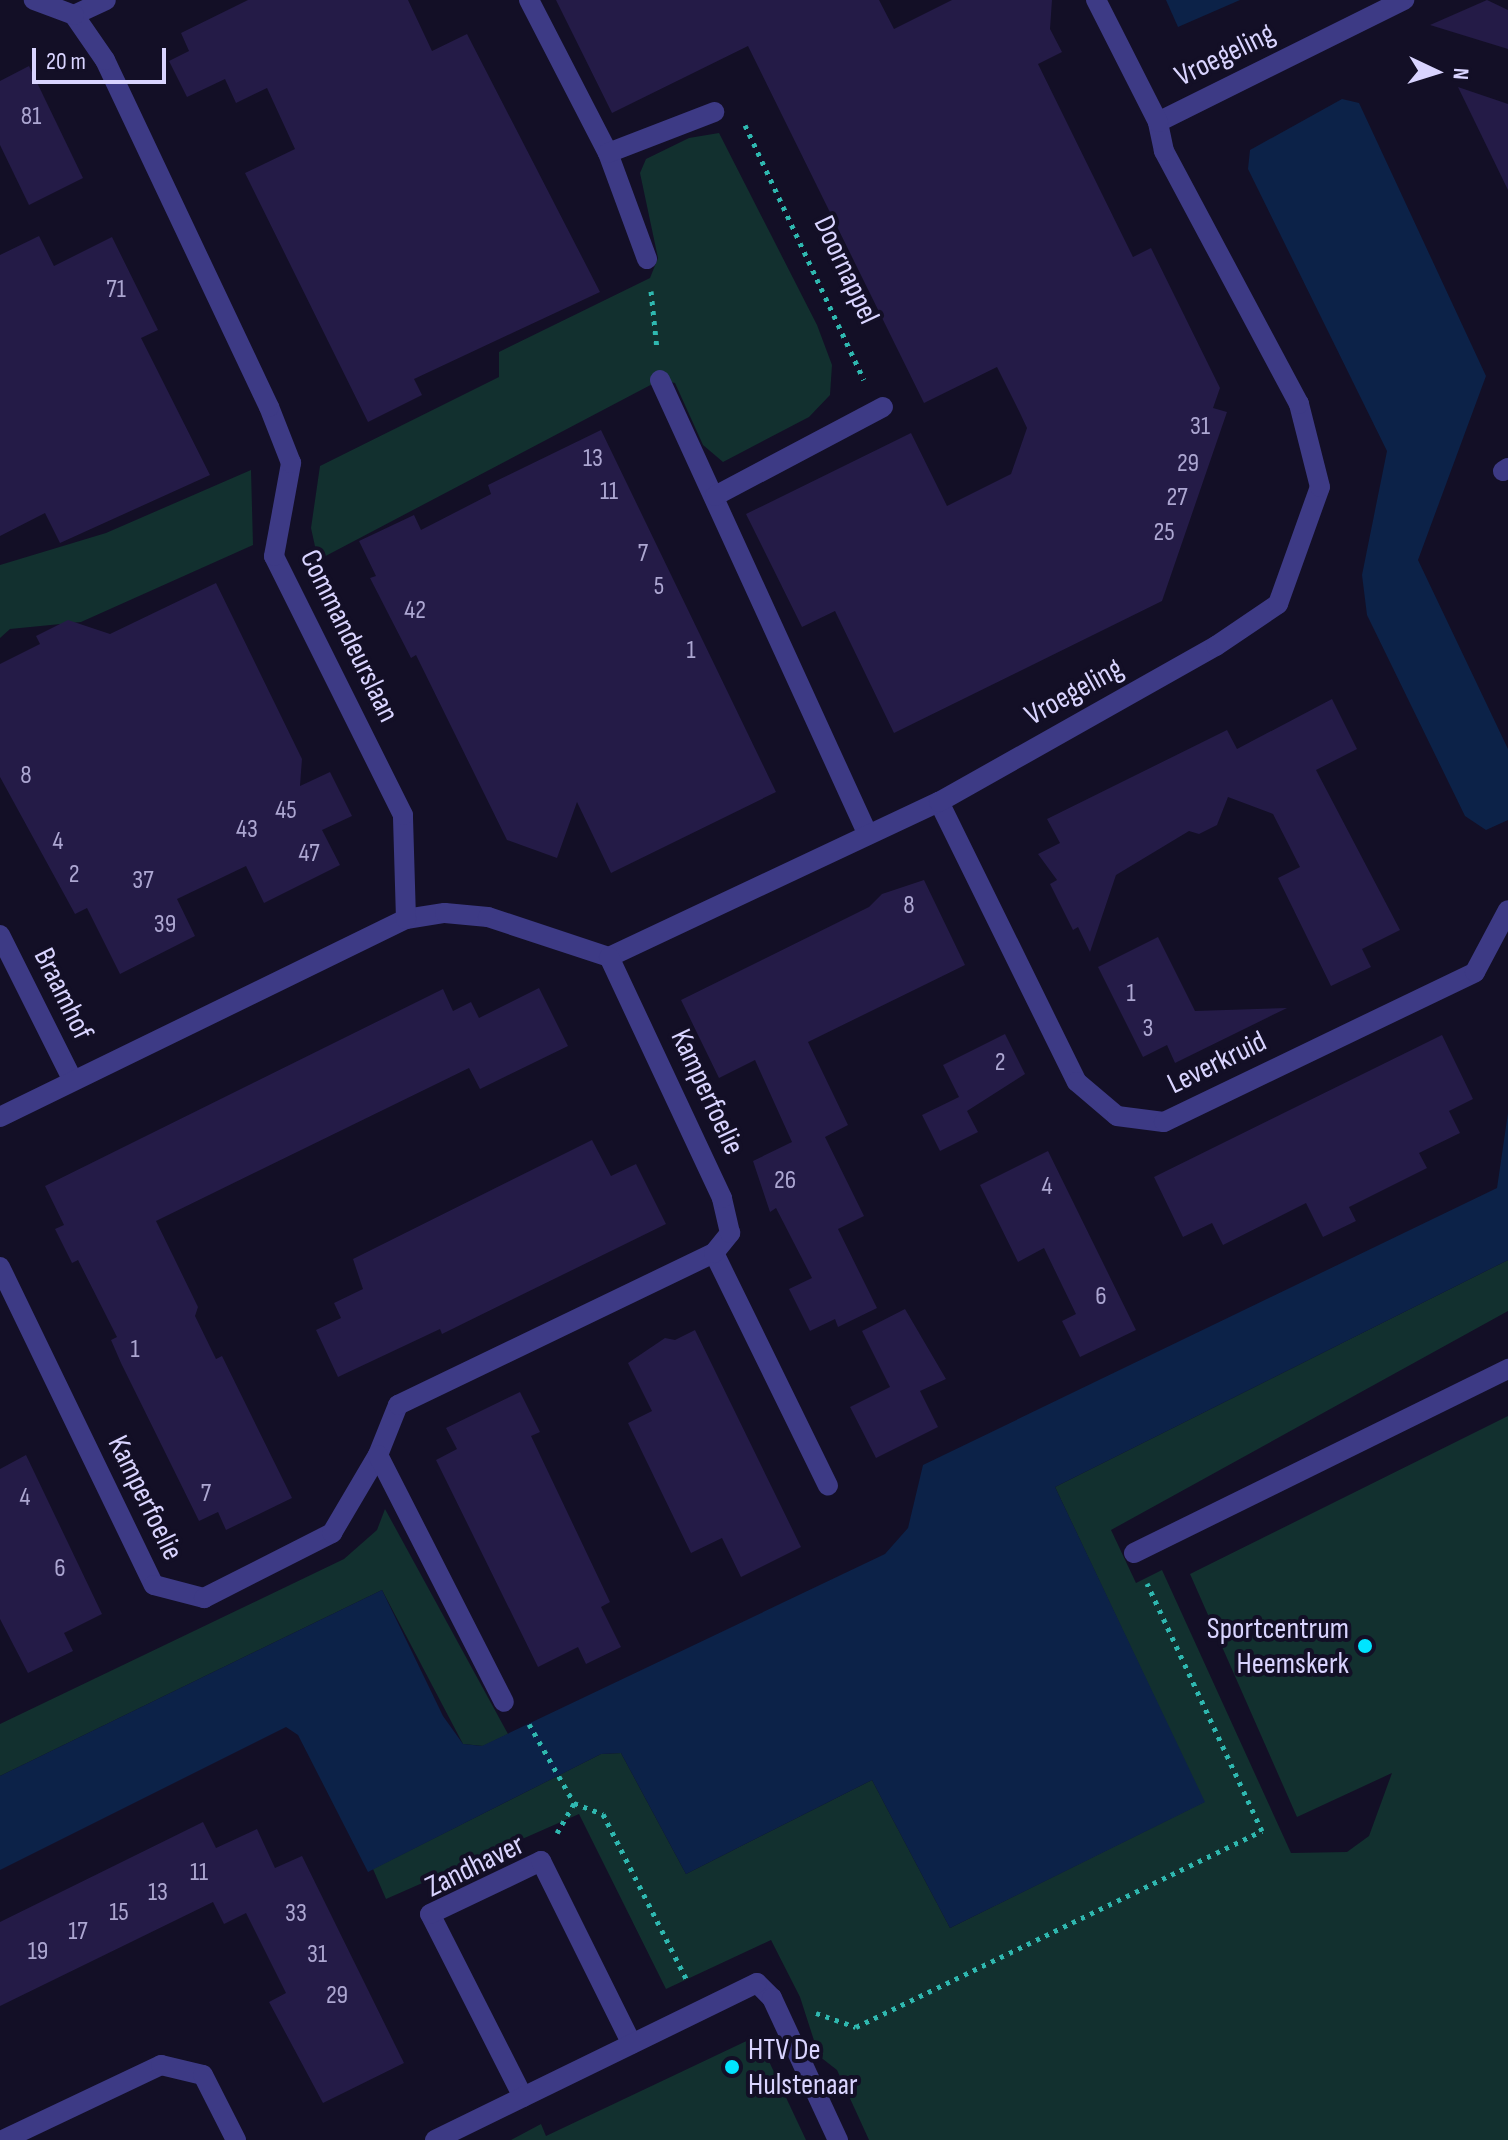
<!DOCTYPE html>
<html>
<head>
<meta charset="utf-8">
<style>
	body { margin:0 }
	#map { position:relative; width:1508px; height:2140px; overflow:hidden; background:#130f26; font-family:"Sofia Sans Condensed",sans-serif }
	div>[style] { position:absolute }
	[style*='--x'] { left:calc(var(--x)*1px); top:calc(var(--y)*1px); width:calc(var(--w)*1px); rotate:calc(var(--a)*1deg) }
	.green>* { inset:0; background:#12302f }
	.water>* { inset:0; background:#0c2248 }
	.building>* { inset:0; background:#241b47 }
	.path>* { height:5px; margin-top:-2.5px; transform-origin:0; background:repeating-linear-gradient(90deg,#2fb8b0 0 4px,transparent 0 10px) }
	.service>* { height:20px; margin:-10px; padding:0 10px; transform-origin:10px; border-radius:10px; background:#3d3a85 }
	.minor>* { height:20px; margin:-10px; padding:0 10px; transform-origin:10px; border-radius:10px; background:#3d3a85 }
	.dots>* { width:22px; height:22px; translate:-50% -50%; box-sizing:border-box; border:4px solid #130f26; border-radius:50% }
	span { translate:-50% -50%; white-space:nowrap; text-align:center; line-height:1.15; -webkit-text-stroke:8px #130f26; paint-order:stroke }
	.number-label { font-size:26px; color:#aca6d1 }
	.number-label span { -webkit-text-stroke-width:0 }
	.street-label { font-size:30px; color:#d9d4ff }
	.poi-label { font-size:30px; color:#d9d4ff }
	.right { translate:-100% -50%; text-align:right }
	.left { translate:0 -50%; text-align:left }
	.north { position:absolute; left:1396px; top:32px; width:80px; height:80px; -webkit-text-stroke:6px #130f26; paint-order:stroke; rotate:94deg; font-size:22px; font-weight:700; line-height:32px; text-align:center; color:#d9d4ff }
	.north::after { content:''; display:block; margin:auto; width:28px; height:36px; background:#d9d4ff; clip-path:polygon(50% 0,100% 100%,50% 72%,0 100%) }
	.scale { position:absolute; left:32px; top:48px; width:134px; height:36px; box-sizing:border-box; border:4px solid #d9d4ff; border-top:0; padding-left:10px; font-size:24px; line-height:28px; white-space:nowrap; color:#d9d4ff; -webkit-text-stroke:6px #130f26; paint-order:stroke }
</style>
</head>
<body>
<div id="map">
	<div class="green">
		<div style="clip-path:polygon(719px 133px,817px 325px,832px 365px,830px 395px,809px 417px,723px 462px,703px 445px,675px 383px,660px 380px,318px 560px,311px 528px,320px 466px,499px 377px,499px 352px,650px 278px,658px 258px,640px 173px,646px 159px,689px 138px)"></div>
		<div style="clip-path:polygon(251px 470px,253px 545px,81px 622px,10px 629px,0 638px,0 565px,106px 533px)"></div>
		<div style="clip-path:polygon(1508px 1260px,1508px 1311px,1111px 1530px,1136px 1583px,1162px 1570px,1291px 1853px,1347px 1852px,1369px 1836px,1392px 1773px,1297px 1817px,1190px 1574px,1508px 1416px,1508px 2140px,869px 2140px,837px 2070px,819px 2056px,800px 1997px,771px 1940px,666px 1989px,579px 1814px,386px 1899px,373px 1869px,601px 1754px,621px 1753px,686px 1874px,872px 1780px,950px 1928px,1204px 1802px,1055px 1487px)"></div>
		<div style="clip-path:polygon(385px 1509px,508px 1734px,483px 1746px,463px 1744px,382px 1590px,0 1776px,0 1724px,344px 1559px,377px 1530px)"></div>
		<div style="clip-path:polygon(757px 2036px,806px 2140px,511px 2140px,541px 2124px,546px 2136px)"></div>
	</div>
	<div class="water">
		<div style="clip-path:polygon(1166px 0,1240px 0,1178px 27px)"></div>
		<div style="clip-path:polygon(1342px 99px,1359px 103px,1486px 376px,1418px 560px,1508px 749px,1508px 820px,1486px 830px,1465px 816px,1367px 615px,1362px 575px,1387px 451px,1248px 169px,1250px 150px)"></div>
		<div style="clip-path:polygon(1508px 1113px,1508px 1260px,1055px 1487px,1205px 1802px,950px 1928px,872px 1780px,686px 1874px,621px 1753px,601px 1754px,368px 1872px,298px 1735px,286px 1727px,0 1870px,0 1776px,382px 1590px,443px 1716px,463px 1744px,482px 1746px,885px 1554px,908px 1528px,923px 1465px,1497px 1188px)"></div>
	</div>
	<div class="building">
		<div style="clip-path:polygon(248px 0,408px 0,432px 51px,467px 34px,600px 292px,414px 379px,422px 395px,368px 422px,245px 173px,295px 149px,267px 88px,236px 103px,225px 79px,187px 97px,169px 61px,189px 51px,181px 33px)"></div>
		<div style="clip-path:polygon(556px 0,879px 0,894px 29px,952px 0,1052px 0,1050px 29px,1062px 52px,1038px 64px,1133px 257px,1151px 248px,1220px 388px,1213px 408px,1227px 412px,1162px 601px,894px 733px,835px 611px,802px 627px,746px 514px,911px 433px,947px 506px,1011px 474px,1027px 428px,1019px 411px,997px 367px,924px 403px,748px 46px,612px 113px)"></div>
		<div style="clip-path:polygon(1487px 0,1508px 10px,1508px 49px,1430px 25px)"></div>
		<div style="clip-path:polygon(29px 66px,83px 178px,29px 205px,0 145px,0 81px)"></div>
		<div style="clip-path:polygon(1458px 87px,1508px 104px,1508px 190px)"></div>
		<div style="clip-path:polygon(39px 236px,54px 266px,112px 237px,158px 330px,141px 338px,210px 475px,60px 543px,45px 513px,0 536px,0 255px)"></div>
		<div style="clip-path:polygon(601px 430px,776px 792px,611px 873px,577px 802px,557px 858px,507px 840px,416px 655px,411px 658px,370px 578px,376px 576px,359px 541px,414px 515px,421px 530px,491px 494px,488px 485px)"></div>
		<div style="clip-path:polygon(216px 583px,302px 759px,300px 786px,330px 772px,352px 816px,322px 830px,340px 865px,264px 903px,246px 866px,177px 899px,195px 936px,120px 974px,87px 908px,75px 914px,0 777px,0 664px,40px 644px,36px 636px,68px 620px,110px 634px)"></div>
		<div style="clip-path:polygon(1332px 699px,1357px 749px,1316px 770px,1400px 930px,1362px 949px,1371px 967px,1331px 986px,1278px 878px,1300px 867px,1273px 814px,1228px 797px,1217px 825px,1199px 834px,1189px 831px,1116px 875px,1090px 952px,1078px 927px,1073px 930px,1050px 884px,1057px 880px,1038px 854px,1060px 843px,1047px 819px,1227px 730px,1237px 749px)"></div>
		<div style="clip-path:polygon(924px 880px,965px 965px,808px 1042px,848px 1125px,825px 1137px,864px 1216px,838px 1229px,877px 1308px,838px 1327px,835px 1319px,810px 1331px,789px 1289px,812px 1278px,776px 1208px,770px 1212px,753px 1161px,792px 1142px,755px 1060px,719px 1078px,681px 1000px,869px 907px,882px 894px)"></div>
		<div style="clip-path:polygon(1158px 937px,1195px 1011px,1287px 1008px,1175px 1063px,1167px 1045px,1143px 1057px,1098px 967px)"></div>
		<div style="clip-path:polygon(539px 988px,568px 1046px,480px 1089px,469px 1068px,156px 1221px,198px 1307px,195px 1316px,216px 1359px,222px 1356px,292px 1498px,226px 1530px,218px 1512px,199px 1521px,121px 1363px,111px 1340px,117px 1337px,78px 1260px,72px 1263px,55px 1229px,64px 1225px,45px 1186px,443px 989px,453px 1011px,471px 1002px,479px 1018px)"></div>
		<div style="clip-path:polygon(1005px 1034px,1025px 1074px,967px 1111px,978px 1132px,940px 1151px,922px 1115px,959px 1097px,943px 1065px)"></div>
		<div style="clip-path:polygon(1442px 1035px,1473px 1099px,1449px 1111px,1460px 1133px,1419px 1153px,1427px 1168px,1349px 1207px,1356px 1221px,1323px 1237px,1306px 1203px,1223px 1245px,1212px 1223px,1183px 1237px,1154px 1177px)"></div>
		<div style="clip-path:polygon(592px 1140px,611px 1176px,636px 1164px,666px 1224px,442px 1334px,440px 1329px,338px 1377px,316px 1330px,341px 1318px,334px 1303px,363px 1289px,353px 1259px)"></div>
		<div style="clip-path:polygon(1048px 1151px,1136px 1330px,1080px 1357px,1062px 1321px,1076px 1314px,1044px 1248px,1018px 1262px,980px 1185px)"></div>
		<div style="clip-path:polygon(905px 1309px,946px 1379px,920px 1391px,938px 1427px,876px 1458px,850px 1407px,890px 1387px,862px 1331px)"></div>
		<div style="clip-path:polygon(695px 1330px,801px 1547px,741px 1577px,722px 1538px,691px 1553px,628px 1423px,652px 1411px,628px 1363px,665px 1338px,675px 1340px)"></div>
		<div style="clip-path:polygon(520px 1392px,540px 1432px,531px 1436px,610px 1602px,601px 1607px,621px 1647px,586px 1664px,578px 1647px,538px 1667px,436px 1460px,457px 1449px,446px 1428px)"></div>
		<div style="clip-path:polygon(26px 1455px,102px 1614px,64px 1633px,73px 1651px,28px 1673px,0 1619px,0 1469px)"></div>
		<div style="clip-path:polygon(203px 1822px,216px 1848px,257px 1829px,275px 1868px,302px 1856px,404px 2063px,323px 2103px,269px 2002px,286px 1993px,246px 1913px,224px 1924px,213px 1902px,0 2006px,0 1922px)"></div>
	</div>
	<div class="path">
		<div style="--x:745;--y:125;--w:281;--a:65"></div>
		<div style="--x:651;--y:291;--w:58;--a:84.1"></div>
		<div style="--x:529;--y:1724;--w:91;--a:60.3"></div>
		<div style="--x:574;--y:1803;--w:31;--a:21"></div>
		<div style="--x:603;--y:1814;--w:188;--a:63.2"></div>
		<div style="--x:557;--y:1833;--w:34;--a:-60"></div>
		<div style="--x:816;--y:2013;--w:42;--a:19.3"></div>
		<div style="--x:856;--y:2027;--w:451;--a:-25.8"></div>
		<div style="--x:1262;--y:1831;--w:273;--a:-114.9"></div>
	</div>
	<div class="service">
		<div style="--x:1134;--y:1553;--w:417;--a:-26.2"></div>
		<div style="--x:757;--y:1983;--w:21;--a:45"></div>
		<div style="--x:772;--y:1998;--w:157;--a:65.1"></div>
		<div style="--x:523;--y:2097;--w:205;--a:-116.9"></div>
		<div style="--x:430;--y:1914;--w:123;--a:-25.5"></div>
		<div style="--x:541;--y:1861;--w:204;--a:63.6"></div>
	</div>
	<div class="minor">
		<div style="--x:529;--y:0;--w:172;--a:62.7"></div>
		<div style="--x:608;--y:153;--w:113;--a:69.8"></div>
		<div style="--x:74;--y:15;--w:35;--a:-25"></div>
		<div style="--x:1158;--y:122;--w:275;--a:-26.4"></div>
		<div style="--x:608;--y:153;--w:114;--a:-21.1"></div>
		<div style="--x:660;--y:380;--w:500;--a:65.43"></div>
		<div style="--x:1503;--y:471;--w:6;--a:-31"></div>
		<div style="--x:715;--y:496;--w:190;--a:-27.9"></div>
		<div style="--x:939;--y:802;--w:312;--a:63.8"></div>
		<div style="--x:1077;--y:1082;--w:52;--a:40.4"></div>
		<div style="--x:1117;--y:1116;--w:47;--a:7.3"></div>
		<div style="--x:1164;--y:1122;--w:345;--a:-25.7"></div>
		<div style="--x:1475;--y:972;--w:70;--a:-62"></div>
		<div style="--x:406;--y:919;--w:39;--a:-9"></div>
		<div style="--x:445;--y:913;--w:43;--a:5.3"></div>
		<div style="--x:488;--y:917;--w:127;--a:18.3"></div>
		<div style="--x:609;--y:957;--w:365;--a:-25.2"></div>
		<div style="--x:939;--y:802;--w:318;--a:-29.4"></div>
		<div style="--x:1216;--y:646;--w:75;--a:-34.1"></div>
		<div style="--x:1278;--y:604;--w:124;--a:-70.3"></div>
		<div style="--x:1320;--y:487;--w:86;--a:-104.2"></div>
		<div style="--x:1299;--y:404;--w:287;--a:-118.1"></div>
		<div style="--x:1164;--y:151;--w:30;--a:-102"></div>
		<div style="--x:1158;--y:122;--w:137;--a:-116.9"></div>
		<div style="--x:0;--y:935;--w:161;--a:63.4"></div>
		<div style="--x:0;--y:1117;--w:452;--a:-26"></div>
		<div style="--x:406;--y:919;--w:104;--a:-91.7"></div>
		<div style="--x:403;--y:815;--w:289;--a:-116.5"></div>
		<div style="--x:274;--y:556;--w:95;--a:-79.6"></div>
		<div style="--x:291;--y:463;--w:60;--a:-111.4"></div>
		<div style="--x:269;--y:407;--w:384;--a:-115.3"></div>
		<div style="--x:105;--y:60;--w:55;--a:-124.6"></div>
		<div style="--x:74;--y:15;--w:43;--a:-159.4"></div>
		<div style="--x:714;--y:1253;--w:259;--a:63.9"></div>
		<div style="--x:0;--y:1267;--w:353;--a:64.2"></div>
		<div style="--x:154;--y:1585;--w:52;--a:14.6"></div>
		<div style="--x:204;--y:1598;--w:144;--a:-26.9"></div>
		<div style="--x:332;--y:1533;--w:91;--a:-59.5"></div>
		<div style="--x:378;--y:1455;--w:54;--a:-68.2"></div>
		<div style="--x:398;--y:1405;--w:351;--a:-25.7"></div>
		<div style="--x:714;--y:1253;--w:26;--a:-51"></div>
		<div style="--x:730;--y:1233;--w:36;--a:-103"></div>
		<div style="--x:722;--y:1198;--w:266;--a:-115.1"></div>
		<div style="--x:378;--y:1455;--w:277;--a:63"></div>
		<div style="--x:3;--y:2140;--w:175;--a:-25.4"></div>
		<div style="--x:161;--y:2065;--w:43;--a:13.4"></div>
		<div style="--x:203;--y:2075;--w:73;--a:63.1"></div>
		<div style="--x:435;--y:2140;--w:358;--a:-26"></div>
	</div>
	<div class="dots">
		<div style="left:1365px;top:1646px;background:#00e5ff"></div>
		<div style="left:732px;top:2067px;background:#00e5ff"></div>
	</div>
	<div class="number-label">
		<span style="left:31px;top:117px">81</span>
		<span style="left:116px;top:290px">71</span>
		<span style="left:1200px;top:427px">31</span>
		<span style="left:593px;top:459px">13</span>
		<span style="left:1188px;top:464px">29</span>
		<span style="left:609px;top:492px">11</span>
		<span style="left:1177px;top:498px">27</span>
		<span style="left:1164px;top:533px">25</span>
		<span style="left:643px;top:554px">7</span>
		<span style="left:659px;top:587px">5</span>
		<span style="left:415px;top:611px">42</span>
		<span style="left:691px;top:651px">1</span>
		<span style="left:26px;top:776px">8</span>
		<span style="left:286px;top:811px">45</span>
		<span style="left:247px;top:830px">43</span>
		<span style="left:58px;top:842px">4</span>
		<span style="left:309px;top:854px">47</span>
		<span style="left:74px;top:875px">2</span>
		<span style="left:143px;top:881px">37</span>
		<span style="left:909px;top:906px">8</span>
		<span style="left:165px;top:925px">39</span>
		<span style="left:1131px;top:994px">1</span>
		<span style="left:1148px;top:1029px">3</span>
		<span style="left:1000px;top:1063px">2</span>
		<span style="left:785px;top:1181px">26</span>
		<span style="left:1047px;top:1187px">4</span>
		<span style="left:1101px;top:1297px">6</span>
		<span style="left:135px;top:1350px">1</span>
		<span style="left:206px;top:1494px">7</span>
		<span style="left:25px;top:1498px">4</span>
		<span style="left:60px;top:1569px">6</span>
		<span style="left:199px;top:1873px">11</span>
		<span style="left:158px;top:1893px">13</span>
		<span style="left:119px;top:1913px">15</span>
		<span style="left:296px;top:1914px">33</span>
		<span style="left:78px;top:1932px">17</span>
		<span style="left:38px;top:1952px">19</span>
		<span style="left:317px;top:1955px">31</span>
		<span style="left:337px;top:1996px">29</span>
	</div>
	<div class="street-label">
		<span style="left:1225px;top:55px;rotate:-26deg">Vroegeling</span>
		<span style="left:846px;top:270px;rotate:65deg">Doornappel</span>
		<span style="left:349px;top:636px;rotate:64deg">Commandeurslaan</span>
		<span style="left:1074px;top:692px;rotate:-29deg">Vroegeling</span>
		<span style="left:63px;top:994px;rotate:64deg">Braamhof</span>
		<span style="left:1217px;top:1063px;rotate:-26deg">Leverkruid</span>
		<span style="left:707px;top:1092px;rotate:65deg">Kamperfoelie</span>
		<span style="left:145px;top:1498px;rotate:64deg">Kamperfoelie</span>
		<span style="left:475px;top:1866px;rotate:-26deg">Zandhaver</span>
	</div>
	<div class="poi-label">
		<span class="right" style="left:1349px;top:1646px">Sportcentrum<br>Heemskerk</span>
		<span class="left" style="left:748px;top:2067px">HTV De<br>Hulstenaar</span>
	</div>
	<div class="north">N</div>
	<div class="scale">20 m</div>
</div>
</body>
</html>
